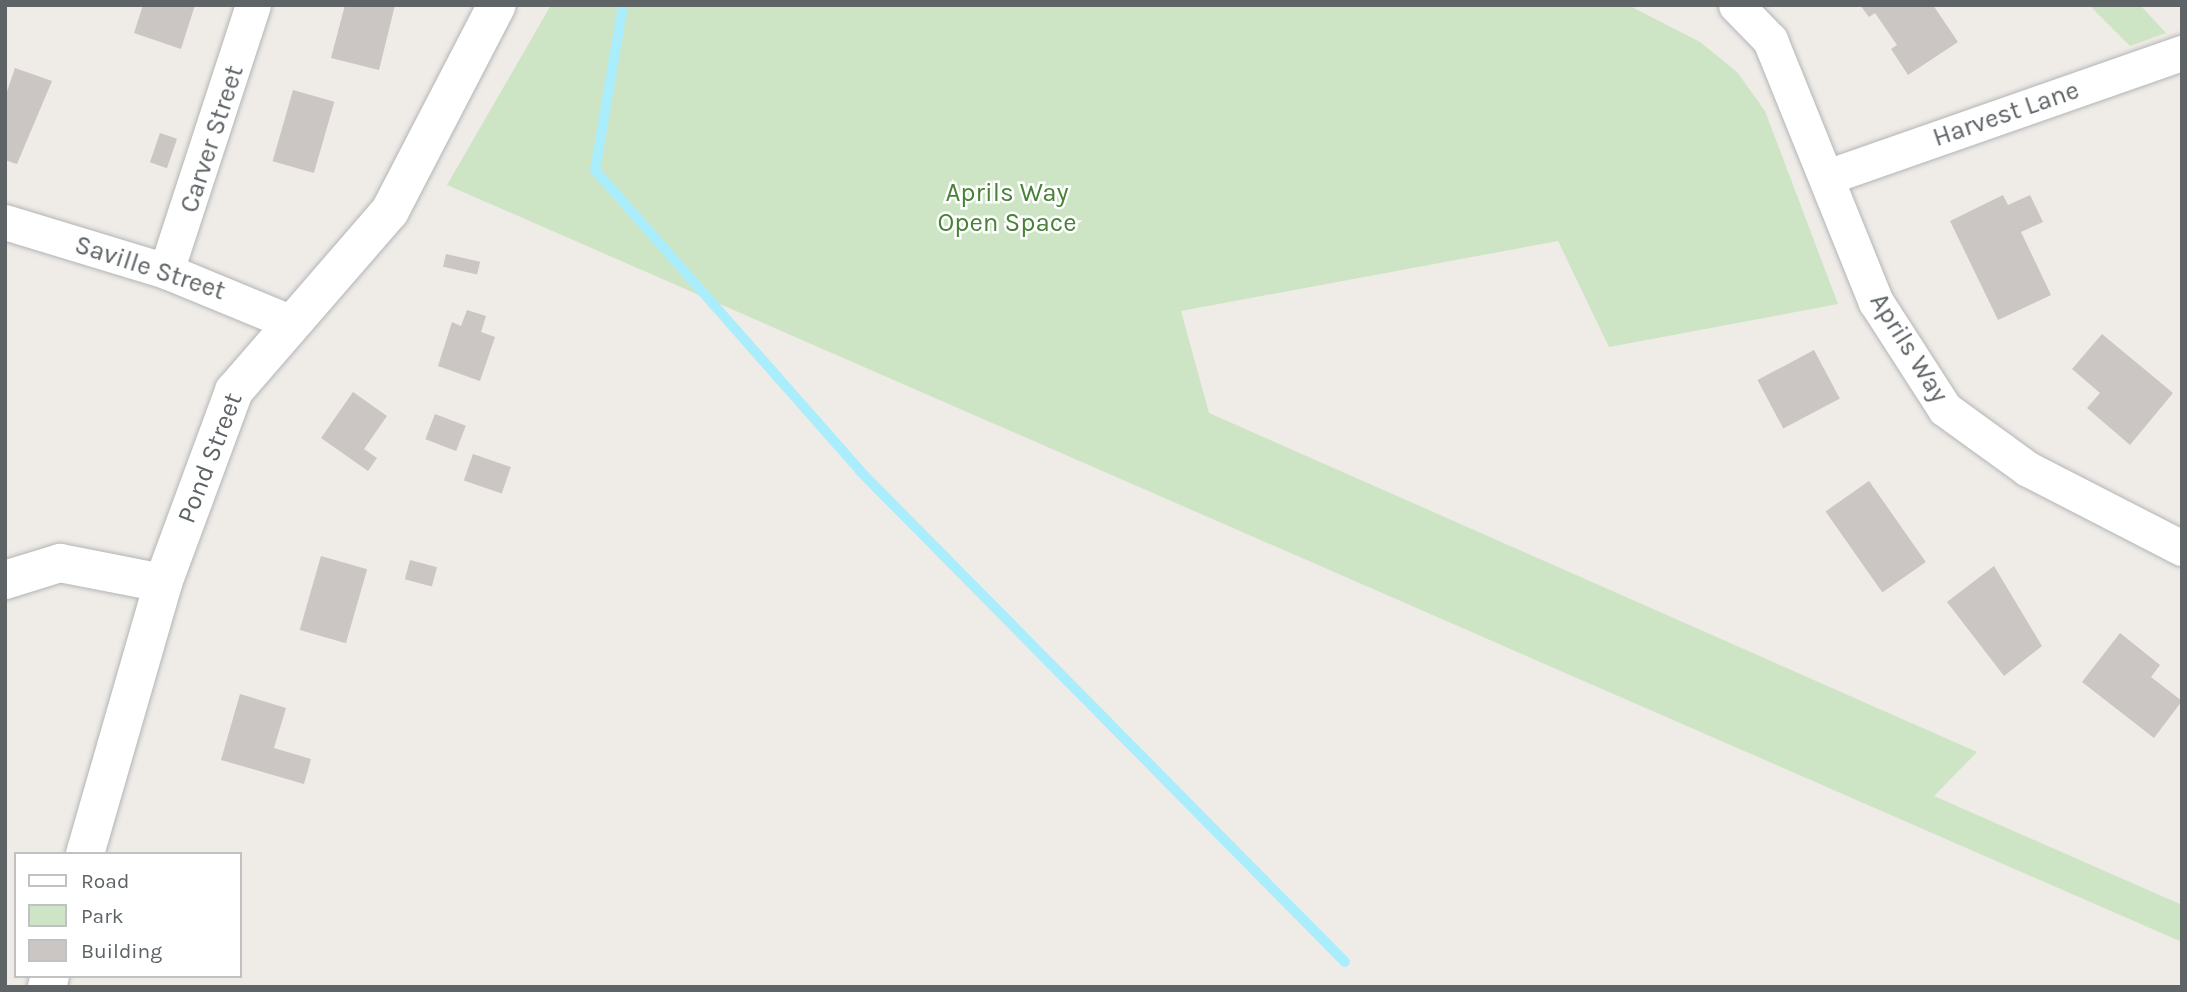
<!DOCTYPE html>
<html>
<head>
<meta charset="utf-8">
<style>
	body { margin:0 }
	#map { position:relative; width:2187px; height:992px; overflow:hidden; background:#efebe6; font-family:Karla,sans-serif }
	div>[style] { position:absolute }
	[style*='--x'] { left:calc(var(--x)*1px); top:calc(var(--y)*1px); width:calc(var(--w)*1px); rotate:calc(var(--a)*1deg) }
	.green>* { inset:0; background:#cde5c4 }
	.stream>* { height:10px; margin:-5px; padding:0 5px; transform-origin:5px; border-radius:5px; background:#aaedfc }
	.building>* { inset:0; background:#cbc6c3; transform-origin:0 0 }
	.roads { filter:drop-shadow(0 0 2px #b1b5b8) drop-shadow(0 0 2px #b1b5b8) }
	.street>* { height:35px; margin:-17.5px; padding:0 17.5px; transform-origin:17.5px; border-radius:17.5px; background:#fff }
	.secondary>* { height:38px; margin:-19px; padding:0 19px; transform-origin:19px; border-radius:19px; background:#fff }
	span { translate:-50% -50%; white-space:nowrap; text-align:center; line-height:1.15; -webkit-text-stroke:5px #fff; paint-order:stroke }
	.street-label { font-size:26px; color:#5e6366 }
	.park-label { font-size:26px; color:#488238 }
	.frame { position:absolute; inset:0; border:7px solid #5e6366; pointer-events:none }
	.legend { position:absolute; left:14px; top:852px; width:228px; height:126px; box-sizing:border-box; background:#fff; border:2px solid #bfc1c2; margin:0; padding:9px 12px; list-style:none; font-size:21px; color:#5e6366 }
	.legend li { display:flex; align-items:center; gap:14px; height:35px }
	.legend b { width:35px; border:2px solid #bfc1c2 }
</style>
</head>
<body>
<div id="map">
	<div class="green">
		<div style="clip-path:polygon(551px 5px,1628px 5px,1700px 42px,1737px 72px,1765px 111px,1838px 304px,1609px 347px,1558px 241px,1181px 311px,1209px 413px,1977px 752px,1934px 796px,2182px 905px,2182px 942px,447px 185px)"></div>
		<div style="clip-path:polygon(2089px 5px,2140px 5px,2166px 33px,2130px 46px)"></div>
	</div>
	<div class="stream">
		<div style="--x:623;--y:5;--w:167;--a:99.6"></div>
		<div style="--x:595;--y:170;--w:401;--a:48.6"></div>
		<div style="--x:860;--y:471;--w:690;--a:45.35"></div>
	</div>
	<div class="building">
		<div style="clip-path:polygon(143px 5px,195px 5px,181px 49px,134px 33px)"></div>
		<div style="clip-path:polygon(345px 5px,395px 5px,379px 70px,331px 58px)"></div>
		<div style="clip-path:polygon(1860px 5px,1933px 5px,1958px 42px,1908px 75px,1891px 49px,1897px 45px,1875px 13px,1869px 17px)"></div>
		<div style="clip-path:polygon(15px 68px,52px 81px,17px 164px,5px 160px,5px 97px)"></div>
		<div style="left:293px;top:90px;width:43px;height:74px;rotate:16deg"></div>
		<div style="left:160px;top:133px;width:18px;height:31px;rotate:19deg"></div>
		<div style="clip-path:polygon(2003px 195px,2008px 205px,2030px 195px,2043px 222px,2021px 232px,2051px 295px,1998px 320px,1950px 221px)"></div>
		<div style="left:446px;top:254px;width:35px;height:13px;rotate:13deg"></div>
		<div style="clip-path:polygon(467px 310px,486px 316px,481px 332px,495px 337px,480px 381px,438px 366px,452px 322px,461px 326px)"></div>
		<div style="clip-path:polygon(2102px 334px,2173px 393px,2130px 445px,2087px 408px,2100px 393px,2072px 369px)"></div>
		<div style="left:1814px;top:350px;width:55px;height:64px;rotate:62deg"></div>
		<div style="clip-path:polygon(353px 392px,387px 416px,364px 449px,377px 458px,368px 471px,321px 438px)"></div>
		<div style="left:435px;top:414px;width:33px;height:27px;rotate:21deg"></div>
		<div style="left:473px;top:454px;width:40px;height:28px;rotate:19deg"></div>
		<div style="left:1869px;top:481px;width:99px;height:53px;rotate:55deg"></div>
		<div style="left:321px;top:556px;width:48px;height:77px;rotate:16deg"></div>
		<div style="left:410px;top:560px;width:28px;height:20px;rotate:15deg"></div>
		<div style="clip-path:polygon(1994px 566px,2042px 646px,2004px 676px,1947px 602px)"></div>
		<div style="clip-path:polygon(2120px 633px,2160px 665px,2151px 677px,2182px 701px,2154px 738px,2082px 682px)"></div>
		<div style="clip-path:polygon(240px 694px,286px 708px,274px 748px,311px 759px,304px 784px,221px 760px)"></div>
	</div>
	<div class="roads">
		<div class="street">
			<div style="--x:1736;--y:5;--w:49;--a:45.8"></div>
			<div style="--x:1770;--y:40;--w:283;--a:68"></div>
			<div style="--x:1876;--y:302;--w:127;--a:57.2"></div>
			<div style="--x:1945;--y:409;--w:102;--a:35.9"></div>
			<div style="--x:2028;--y:469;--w:173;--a:27.2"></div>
			<div style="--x:1830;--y:176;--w:373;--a:-19.3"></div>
			<div style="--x:5;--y:222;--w:168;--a:16.9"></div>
			<div style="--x:166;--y:271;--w:136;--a:22.4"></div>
			<div style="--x:166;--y:271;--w:280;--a:-71.9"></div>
		</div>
		<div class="secondary">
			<div style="--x:5;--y:580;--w:58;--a:-17.2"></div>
			<div style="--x:60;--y:563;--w:105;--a:11"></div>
			<div style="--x:85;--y:854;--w:282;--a:-73.9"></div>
			<div style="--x:163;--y:583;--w:205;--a:-69.7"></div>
			<div style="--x:234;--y:391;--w:238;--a:-49.1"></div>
			<div style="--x:390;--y:211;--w:232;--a:-62.6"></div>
			<div style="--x:47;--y:987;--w:11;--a:-75"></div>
		</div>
	</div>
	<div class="street-label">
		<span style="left:2006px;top:114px;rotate:-19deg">Harvest Lane</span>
		<span style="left:212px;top:139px;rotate:-72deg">Carver Street</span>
		<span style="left:150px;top:268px;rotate:18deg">Saville Street</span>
		<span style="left:1909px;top:348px;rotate:58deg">Aprils Way</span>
		<span style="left:210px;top:458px;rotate:-69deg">Pond Street</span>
	</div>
	<div class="park-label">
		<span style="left:1007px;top:208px">Aprils Way<br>Open Space</span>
	</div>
	<div class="frame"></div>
	<ul class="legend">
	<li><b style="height:9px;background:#fff"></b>Road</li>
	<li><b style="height:19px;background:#cde5c4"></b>Park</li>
	<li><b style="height:19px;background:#cbc6c3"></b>Building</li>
	</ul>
</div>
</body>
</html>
